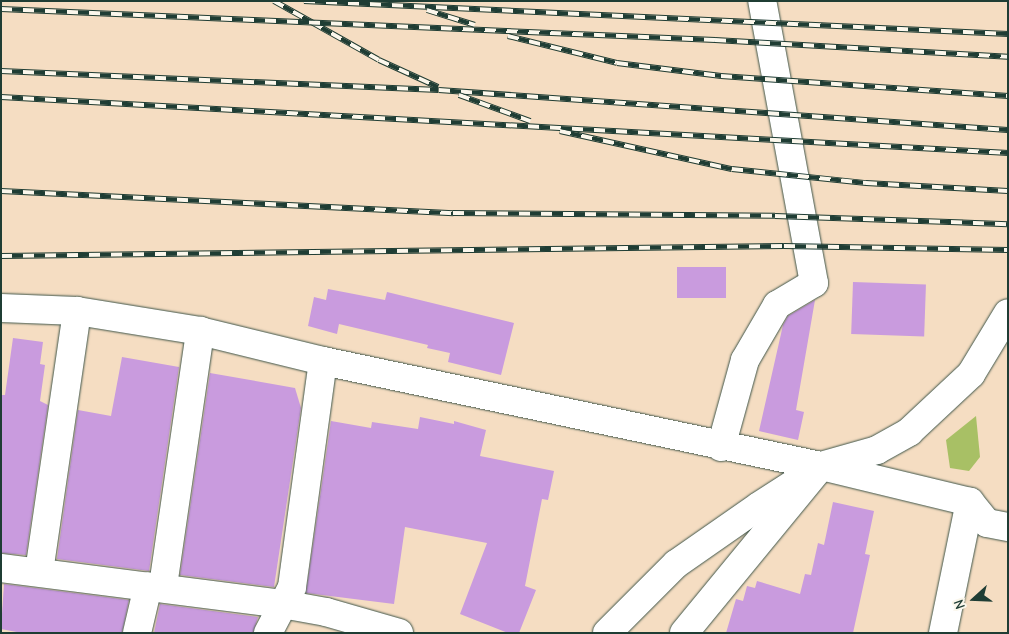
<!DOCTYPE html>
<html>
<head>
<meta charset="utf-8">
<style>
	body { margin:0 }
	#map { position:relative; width:1009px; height:634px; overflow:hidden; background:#f5ddc2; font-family:"Comic Neue",sans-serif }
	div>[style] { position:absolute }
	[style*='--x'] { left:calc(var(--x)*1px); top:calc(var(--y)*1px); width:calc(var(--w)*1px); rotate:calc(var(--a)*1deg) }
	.green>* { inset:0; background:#a8c065 }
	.building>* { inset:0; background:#c99bde; transform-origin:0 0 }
	.roads { filter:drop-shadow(0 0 1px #3f5549) drop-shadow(0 0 1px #3f5549) }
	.street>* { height:28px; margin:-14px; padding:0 14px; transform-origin:14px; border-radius:14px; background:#fff }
	.secondary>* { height:28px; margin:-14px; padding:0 14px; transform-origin:14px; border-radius:14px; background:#fff }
	.rail>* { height:5.5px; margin-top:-2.75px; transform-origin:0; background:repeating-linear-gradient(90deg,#fbf7ec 0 11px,#1f3d34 0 22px); box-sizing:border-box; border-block:1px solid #1f3d34 }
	span { translate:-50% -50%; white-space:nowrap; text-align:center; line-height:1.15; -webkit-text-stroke:5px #fbf7ec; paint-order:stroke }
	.frame { position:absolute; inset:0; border:2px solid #1f3d34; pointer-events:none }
	.north { position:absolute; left:949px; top:574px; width:50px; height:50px; -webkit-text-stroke:4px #fbf7ec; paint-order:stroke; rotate:250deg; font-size:14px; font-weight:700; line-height:20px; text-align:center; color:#1f3d34 }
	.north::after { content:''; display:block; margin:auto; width:18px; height:22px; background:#1f3d34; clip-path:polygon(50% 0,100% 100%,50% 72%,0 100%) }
</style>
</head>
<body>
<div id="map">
	<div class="green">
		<div style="clip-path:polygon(976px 416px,980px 457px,969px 471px,950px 468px,946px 440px)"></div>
	</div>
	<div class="building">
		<div style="left:677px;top:267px;width:49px;height:31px"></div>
		<div style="left:853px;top:282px;width:73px;height:52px;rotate:2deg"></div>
		<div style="clip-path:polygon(328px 289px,385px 300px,387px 292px,514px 323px,501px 375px,448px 362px,450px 353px,427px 348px,428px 345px,339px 324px,337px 334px,308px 326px,314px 297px,326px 300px)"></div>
		<div style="clip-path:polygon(815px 300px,796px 410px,804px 412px,798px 440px,759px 431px,783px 325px,788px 316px)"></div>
		<div style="clip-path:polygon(13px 338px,43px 342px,40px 364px,45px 365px,40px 401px,48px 405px,26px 555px,1px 553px,1px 395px,5px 395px)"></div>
		<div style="clip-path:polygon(122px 357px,179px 367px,149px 571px,57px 559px,78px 410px,111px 416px)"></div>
		<div style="clip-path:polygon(210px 373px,295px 388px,301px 408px,274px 587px,180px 575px)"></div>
		<div style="clip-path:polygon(420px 417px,454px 424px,454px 421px,486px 430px,480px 456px,554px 471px,548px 500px,542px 499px,525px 586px,536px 590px,519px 633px,508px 633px,460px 614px,487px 543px,405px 527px,394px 604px,306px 593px,331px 421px,371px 428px,372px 422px,418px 429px)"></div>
		<div style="clip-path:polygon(833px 502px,874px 511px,865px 554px,870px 555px,853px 633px,726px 633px,736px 599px,743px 601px,747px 586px,755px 588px,757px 581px,800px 594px,805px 574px,811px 575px,818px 543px,824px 545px)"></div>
		<div style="clip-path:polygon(4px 584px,129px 600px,122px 633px,22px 633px,1px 629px)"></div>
		<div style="clip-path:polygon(160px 604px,258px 617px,253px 633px,154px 633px)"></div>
	</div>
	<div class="roads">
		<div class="street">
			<div style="--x:721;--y:447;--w:90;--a:-74.6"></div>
			<div style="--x:745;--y:360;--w:64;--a:-59.8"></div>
			<div style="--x:777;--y:305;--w:43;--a:-30.7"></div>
			<div style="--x:814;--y:283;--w:287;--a:-100.4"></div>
			<div style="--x:1;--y:568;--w:283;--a:7.3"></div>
			<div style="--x:282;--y:604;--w:45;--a:10.3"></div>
			<div style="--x:326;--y:612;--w:76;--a:16"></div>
			<div style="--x:39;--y:572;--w:264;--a:-81.7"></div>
			<div style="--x:163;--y:586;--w:258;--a:-81.7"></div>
			<div style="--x:137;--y:633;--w:48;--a:-76.8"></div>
			<div style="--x:268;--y:633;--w:52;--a:-62.4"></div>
			<div style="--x:292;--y:587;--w:228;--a:-82.2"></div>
			<div style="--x:684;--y:633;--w:216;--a:-50.6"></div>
			<div style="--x:821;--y:466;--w:153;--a:13.6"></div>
			<div style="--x:970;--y:502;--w:27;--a:51"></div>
			<div style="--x:987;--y:523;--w:21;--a:11"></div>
			<div style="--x:943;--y:633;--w:134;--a:-78.4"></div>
		</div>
		<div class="secondary">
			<div style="--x:1;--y:308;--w:76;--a:2.3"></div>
			<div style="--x:77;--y:311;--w:125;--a:9.2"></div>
			<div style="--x:200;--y:331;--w:127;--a:13.7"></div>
			<div style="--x:323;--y:361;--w:509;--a:11.91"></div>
			<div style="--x:607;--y:633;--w:98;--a:-45"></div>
			<div style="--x:676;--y:564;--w:101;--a:-34.9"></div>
			<div style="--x:759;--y:506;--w:74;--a:-32.8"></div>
			<div style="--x:821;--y:466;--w:58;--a:-15.9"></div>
			<div style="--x:877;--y:450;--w:37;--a:-29"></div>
			<div style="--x:909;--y:432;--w:85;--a:-43.1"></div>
			<div style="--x:971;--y:374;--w:71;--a:-58.8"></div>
		</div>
	</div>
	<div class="rail">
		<div style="--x:274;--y:1;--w:120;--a:29.3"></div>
		<div style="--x:379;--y:60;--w:65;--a:24.6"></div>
		<div style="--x:304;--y:1;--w:705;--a:2.68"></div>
		<div style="--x:1;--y:9;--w:715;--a:2.49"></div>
		<div style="--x:715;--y:40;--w:293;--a:3.3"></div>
		<div style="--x:427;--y:10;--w:50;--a:17.4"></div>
		<div style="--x:508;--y:36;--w:112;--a:13.9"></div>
		<div style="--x:617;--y:63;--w:105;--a:7.1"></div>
		<div style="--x:721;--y:76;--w:288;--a:4"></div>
		<div style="--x:1;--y:71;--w:438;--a:2.5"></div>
		<div style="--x:439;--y:90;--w:570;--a:4.02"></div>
		<div style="--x:459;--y:95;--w:76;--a:20.1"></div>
		<div style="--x:1;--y:97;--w:1009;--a:3.18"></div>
		<div style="--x:560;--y:131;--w:176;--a:12.5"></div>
		<div style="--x:732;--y:169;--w:135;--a:6"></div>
		<div style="--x:866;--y:183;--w:142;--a:3.2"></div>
		<div style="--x:1;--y:191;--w:453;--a:2.8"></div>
		<div style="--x:453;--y:213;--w:322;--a:0.5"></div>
		<div style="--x:775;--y:216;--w:233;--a:2"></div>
		<div style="--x:1;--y:256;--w:783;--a:-0.73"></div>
		<div style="--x:784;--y:246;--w:224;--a:1"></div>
	</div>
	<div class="frame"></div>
	<div class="north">N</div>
</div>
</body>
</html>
